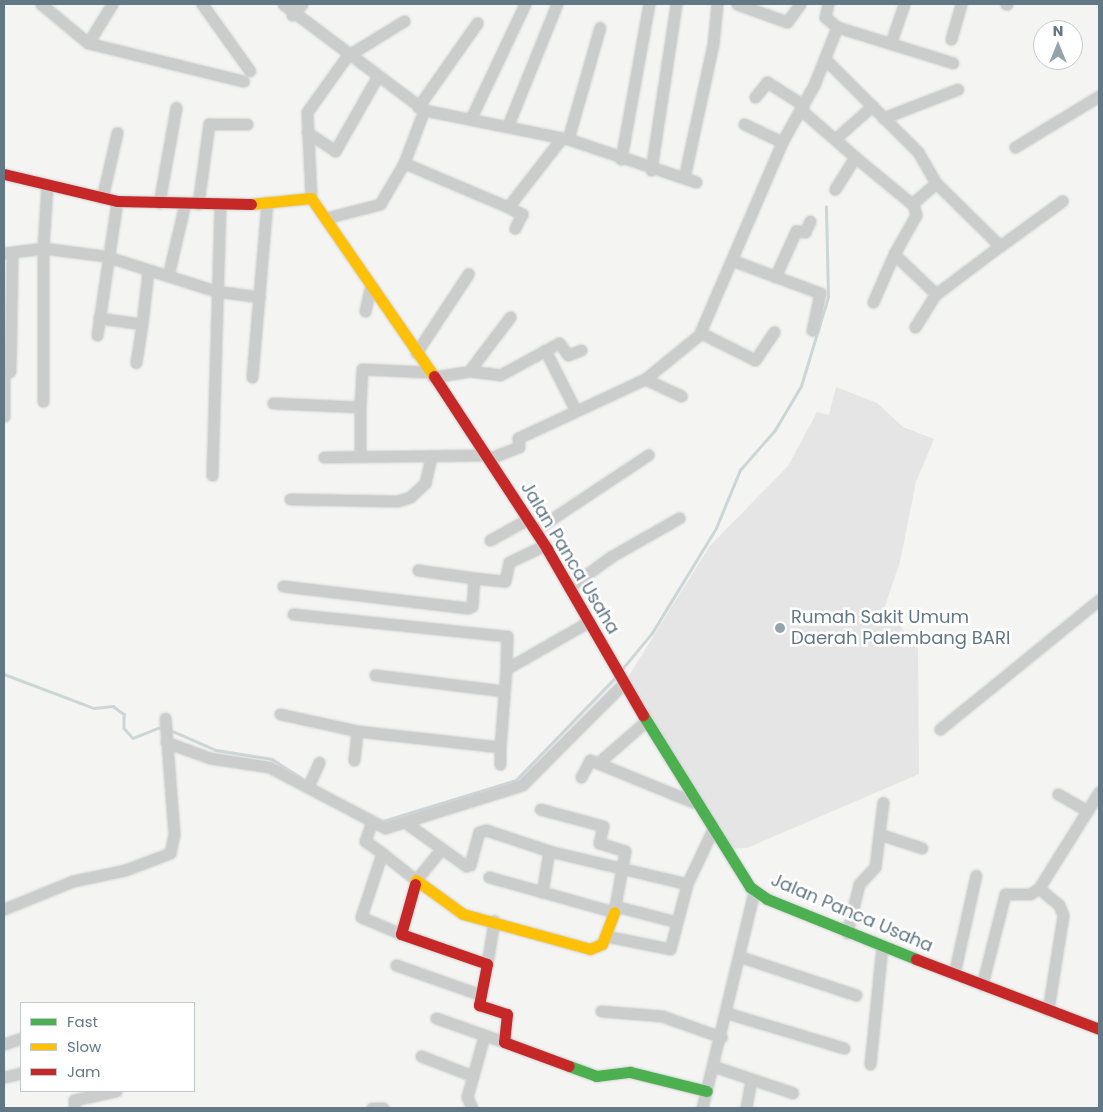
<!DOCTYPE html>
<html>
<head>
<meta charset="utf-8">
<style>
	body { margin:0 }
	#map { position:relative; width:1103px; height:1112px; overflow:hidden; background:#f4f4f2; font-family:Poppins,sans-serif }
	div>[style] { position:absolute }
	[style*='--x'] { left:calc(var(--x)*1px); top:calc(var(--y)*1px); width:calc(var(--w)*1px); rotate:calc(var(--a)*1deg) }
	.built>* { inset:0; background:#e4e5e4 }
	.stream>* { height:2.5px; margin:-1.25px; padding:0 1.25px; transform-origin:1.25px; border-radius:1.25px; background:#ccd6d7 }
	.roads { filter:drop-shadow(0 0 1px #cfd1d2) drop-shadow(0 0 1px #cfd1d2) }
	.street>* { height:11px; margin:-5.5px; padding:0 5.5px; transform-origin:5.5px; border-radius:5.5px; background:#cbcdcd }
	.fast>* { height:11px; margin:-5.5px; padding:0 5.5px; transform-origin:5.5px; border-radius:5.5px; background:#4caf50 }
	.slow>* { height:11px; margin:-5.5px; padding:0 5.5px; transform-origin:5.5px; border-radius:5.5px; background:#ffc107 }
	.jam>* { height:11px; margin:-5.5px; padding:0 5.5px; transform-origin:5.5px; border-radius:5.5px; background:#c62828 }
	.dots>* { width:14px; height:14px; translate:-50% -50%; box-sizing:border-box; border:2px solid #fff; border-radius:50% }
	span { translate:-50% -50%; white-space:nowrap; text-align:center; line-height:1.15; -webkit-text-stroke:5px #fff; paint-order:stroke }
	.street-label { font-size:18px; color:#627884 }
	.poi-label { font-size:18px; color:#627884 }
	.left { translate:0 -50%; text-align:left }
	.frame { position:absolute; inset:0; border:5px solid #627884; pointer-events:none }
	.legend { position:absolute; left:20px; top:1002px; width:175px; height:90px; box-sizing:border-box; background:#fff; border:1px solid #c0c9ce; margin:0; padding:6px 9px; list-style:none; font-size:15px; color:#627884 }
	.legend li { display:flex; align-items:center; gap:10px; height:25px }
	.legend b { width:25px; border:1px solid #c0c9ce }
	.north { position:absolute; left:1033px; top:20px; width:50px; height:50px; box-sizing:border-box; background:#fff; border:1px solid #c0c9ce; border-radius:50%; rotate:0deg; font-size:14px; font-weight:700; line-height:20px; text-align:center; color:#627884 }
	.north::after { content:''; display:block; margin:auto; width:18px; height:22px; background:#95a3aa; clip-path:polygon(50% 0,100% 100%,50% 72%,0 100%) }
</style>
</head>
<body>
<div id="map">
	<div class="built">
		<div style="clip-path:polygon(836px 387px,877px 403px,903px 427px,934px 439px,916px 482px,900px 562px,885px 606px,918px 649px,919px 774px,747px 848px,730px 849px,628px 677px,709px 547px,788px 466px,817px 412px,829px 415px)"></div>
	</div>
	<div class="stream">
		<div style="--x:623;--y:668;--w:45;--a:-50.4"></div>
		<div style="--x:652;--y:633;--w:123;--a:-58.6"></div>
		<div style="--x:716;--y:528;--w:63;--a:-67.5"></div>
		<div style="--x:740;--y:470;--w:53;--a:-48.8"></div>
		<div style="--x:775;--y:430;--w:51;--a:-59.4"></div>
		<div style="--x:801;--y:386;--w:93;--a:-73.1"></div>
		<div style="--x:828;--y:297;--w:90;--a:-91.3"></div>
		<div style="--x:4;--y:674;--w:96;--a:20.7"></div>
		<div style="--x:94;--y:708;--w:19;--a:-6"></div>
		<div style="--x:113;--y:706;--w:14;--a:36"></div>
		<div style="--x:124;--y:714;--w:14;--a:90"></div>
		<div style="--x:124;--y:728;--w:13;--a:48"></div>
		<div style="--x:133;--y:738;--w:32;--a:-22"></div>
		<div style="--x:170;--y:730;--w:50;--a:23.5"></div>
		<div style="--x:216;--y:750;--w:57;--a:9.1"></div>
		<div style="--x:272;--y:759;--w:35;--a:33"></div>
		<div style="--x:383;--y:821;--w:139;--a:-17.1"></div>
		<div style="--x:516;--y:780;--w:142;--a:-45.9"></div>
	</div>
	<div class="roads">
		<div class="street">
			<div style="--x:41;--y:4;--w:61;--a:39.7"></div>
			<div style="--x:88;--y:43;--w:160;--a:13.8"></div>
			<div style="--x:202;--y:4;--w:82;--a:54.4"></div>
			<div style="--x:283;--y:4;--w:176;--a:36.9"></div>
			<div style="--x:424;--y:110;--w:147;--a:11.4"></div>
			<div style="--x:568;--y:139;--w:135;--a:18.6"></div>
			<div style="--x:737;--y:4;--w:53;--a:19.8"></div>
			<div style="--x:787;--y:22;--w:22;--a:-54"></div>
			<div style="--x:828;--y:4;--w:13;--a:103"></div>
			<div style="--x:825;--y:17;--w:16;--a:40"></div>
			<div style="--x:837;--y:27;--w:121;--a:17.2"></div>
			<div style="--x:1006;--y:4;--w:1;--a:0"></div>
			<div style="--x:292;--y:15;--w:15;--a:-48"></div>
			<div style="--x:951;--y:39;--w:36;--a:-74"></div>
			<div style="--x:891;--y:42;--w:40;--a:-71.1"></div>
			<div style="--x:88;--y:43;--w:46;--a:-58.4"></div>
			<div style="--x:826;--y:60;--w:130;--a:45"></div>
			<div style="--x:918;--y:152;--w:36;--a:60"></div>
			<div style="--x:936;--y:183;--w:32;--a:139"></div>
			<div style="--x:912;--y:204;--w:74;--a:-140.5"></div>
			<div style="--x:855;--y:157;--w:38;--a:122"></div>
			<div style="--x:755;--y:97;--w:19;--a:-51"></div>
			<div style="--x:767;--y:82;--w:43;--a:32.6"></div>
			<div style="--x:418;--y:107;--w:103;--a:-54.9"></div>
			<div style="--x:801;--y:110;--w:72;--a:41"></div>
			<div style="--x:471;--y:118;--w:126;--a:-64.7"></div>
			<div style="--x:883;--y:118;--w:80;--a:-21.1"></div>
			<div style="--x:744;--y:124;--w:42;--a:25.3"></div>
			<div style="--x:508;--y:125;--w:131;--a:-68"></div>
			<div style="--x:307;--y:132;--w:34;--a:34"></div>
			<div style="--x:335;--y:151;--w:85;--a:-60.4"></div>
			<div style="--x:568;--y:139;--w:116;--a:-74.1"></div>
			<div style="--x:835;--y:139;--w:50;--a:-41.7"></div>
			<div style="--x:1015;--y:147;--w:98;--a:-31.3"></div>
			<div style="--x:621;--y:159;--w:158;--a:-79.8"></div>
			<div style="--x:404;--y:163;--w:113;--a:22.9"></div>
			<div style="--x:508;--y:207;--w:86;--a:-52.1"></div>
			<div style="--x:651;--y:170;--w:168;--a:-81.4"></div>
			<div style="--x:684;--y:178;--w:137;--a:-77.8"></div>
			<div style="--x:713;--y:44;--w:40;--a:-84.3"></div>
			<div style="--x:936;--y:183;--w:90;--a:44.5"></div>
			<div style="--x:1000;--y:246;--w:77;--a:-36"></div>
			<div style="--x:102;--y:198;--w:67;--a:-77"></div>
			<div style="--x:311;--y:198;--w:86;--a:-92.7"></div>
			<div style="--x:307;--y:112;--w:69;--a:-54.5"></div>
			<div style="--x:347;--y:56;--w:67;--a:-31.6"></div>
			<div style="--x:159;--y:203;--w:97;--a:-79.9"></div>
			<div style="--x:198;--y:204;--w:81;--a:-82.2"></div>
			<div style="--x:209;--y:124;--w:38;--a:0"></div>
			<div style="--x:508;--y:207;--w:16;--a:27"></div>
			<div style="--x:522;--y:214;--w:16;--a:117"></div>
			<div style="--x:326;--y:218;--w:56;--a:-14.5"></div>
			<div style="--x:380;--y:204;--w:48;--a:-59.7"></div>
			<div style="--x:404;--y:163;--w:57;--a:-69.3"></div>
			<div style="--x:4;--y:253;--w:39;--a:-7"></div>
			<div style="--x:43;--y:248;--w:63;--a:-86.4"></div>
			<div style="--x:894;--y:254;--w:45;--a:-60.6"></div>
			<div style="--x:916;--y:215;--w:11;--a:-105"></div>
			<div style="--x:734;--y:261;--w:92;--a:20.4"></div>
			<div style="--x:820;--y:293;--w:38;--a:102"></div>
			<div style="--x:168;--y:276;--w:75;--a:-76.9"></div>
			<div style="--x:775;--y:277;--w:51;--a:-65.5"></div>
			<div style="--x:796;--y:231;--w:9;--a:6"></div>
			<div style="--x:805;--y:232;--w:12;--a:-66"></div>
			<div style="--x:873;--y:302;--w:52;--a:-66.4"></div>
			<div style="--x:894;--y:254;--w:58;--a:43.6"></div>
			<div style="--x:936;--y:294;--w:80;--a:-36.9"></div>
			<div style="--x:365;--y:311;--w:26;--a:-77"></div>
			<div style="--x:99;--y:318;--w:43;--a:7.9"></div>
			<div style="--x:142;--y:324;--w:39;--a:99"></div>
			<div style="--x:142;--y:324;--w:53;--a:-83.5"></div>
			<div style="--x:915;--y:327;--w:39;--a:-58"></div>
			<div style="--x:701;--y:333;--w:60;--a:26.6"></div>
			<div style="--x:755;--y:360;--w:34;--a:-56"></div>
			<div style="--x:97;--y:335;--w:135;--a:-81.5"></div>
			<div style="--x:545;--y:350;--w:68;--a:63.1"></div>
			<div style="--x:416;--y:353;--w:95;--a:-56.6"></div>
			<div style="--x:469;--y:371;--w:68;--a:-52.8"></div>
			<div style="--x:252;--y:377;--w:175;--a:-85.1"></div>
			<div style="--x:433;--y:377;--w:36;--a:-9"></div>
			<div style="--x:469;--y:371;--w:31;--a:7"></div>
			<div style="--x:500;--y:375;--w:67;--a:-28.5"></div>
			<div style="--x:559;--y:343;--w:15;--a:53"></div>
			<div style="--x:568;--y:355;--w:14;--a:-21"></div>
			<div style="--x:645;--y:379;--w:40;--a:25"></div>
			<div style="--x:43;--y:401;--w:153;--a:-90"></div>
			<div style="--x:43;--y:248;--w:63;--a:7.4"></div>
			<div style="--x:105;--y:256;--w:116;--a:17.5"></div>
			<div style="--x:216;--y:291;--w:44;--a:7.8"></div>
			<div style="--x:273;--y:403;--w:87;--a:2.6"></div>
			<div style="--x:360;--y:407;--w:38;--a:-87"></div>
			<div style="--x:362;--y:369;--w:66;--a:2.6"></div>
			<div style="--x:4;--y:416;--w:41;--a:-90"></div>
			<div style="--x:4;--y:375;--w:7;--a:-34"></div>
			<div style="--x:10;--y:371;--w:119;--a:-89"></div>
			<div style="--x:360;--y:456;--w:49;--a:-90"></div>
			<div style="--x:324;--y:457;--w:163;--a:-0.7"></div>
			<div style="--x:490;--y:458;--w:31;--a:-21"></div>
			<div style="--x:519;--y:447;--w:9;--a:-96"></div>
			<div style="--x:518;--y:438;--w:140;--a:-24.9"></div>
			<div style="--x:645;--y:379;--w:70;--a:-39.2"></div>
			<div style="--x:699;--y:335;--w:210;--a:-66.7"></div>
			<div style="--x:782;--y:142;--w:65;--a:-60.7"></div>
			<div style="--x:814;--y:85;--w:62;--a:-68.4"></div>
			<div style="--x:212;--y:475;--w:270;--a:-88.3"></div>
			<div style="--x:290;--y:499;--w:107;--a:1.1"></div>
			<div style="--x:397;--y:501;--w:14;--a:-17"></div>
			<div style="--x:410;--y:497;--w:21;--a:-43"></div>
			<div style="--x:425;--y:483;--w:28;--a:-77"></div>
			<div style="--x:535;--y:530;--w:136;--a:-33.6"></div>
			<div style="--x:490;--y:540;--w:43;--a:-28.9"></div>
			<div style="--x:418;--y:570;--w:57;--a:8.1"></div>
			<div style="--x:283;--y:586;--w:186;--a:6.8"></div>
			<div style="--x:468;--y:608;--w:4;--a:-27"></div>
			<div style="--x:472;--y:606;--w:28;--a:-86"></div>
			<div style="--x:474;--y:578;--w:31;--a:6"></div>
			<div style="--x:505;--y:581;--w:19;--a:-78"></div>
			<div style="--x:509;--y:562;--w:40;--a:-25"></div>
			<div style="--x:569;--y:587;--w:53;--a:-35.8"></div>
			<div style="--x:612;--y:556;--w:77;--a:-29.6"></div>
			<div style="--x:293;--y:614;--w:215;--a:5.9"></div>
			<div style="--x:507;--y:636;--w:33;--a:92"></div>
			<div style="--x:375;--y:675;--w:130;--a:7.1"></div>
			<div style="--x:280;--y:714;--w:79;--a:12.4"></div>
			<div style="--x:940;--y:729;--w:205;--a:-39.1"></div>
			<div style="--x:166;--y:742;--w:47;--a:20"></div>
			<div style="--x:210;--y:758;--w:60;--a:8.7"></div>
			<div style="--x:269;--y:767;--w:131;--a:27.7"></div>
			<div style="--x:385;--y:828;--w:144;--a:-17.4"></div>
			<div style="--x:522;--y:785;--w:143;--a:-45"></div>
			<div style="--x:354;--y:760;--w:29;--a:-84"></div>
			<div style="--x:357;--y:731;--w:144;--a:6.4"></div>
			<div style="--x:500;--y:747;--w:78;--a:-85.6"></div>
			<div style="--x:506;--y:669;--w:95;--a:-29.8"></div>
			<div style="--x:598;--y:763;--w:62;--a:-41.1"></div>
			<div style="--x:500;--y:764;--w:17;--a:-90"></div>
			<div style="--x:581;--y:777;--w:19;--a:-62"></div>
			<div style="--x:590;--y:760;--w:111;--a:22.2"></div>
			<div style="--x:308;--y:787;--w:27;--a:-66"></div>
			<div style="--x:1058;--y:794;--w:34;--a:30"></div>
			<div style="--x:406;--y:823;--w:74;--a:35.6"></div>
			<div style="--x:466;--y:866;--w:4;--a:-14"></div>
			<div style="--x:470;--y:865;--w:34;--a:-75"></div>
			<div style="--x:479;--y:832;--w:7;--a:-16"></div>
			<div style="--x:486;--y:830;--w:66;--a:18.4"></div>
			<div style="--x:549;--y:851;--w:142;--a:13.4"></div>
			<div style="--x:371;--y:824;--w:18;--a:109"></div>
			<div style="--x:365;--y:841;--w:21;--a:35"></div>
			<div style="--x:382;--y:853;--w:67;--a:108.2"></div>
			<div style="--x:361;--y:917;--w:43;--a:23"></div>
			<div style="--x:879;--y:834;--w:45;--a:18"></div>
			<div style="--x:382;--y:853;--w:43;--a:38.5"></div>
			<div style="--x:416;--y:880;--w:40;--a:-51"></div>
			<div style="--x:489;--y:877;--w:130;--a:15.6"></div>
			<div style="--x:614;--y:912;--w:62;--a:-79.8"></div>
			<div style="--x:625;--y:851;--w:27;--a:-163"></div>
			<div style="--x:599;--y:843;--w:17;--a:-77"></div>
			<div style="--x:603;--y:826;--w:65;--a:-164.9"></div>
			<div style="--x:542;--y:892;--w:42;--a:-80.3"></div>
			<div style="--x:615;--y:906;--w:64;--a:14.5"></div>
			<div style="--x:4;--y:909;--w:74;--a:-22.1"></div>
			<div style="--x:73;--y:881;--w:53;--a:-11.9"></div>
			<div style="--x:125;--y:870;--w:48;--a:-20.7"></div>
			<div style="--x:170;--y:853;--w:19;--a:-78"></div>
			<div style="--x:174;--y:834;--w:116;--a:-94.4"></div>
			<div style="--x:847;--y:933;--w:50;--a:-76.2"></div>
			<div style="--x:859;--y:884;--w:23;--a:-47"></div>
			<div style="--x:875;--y:867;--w:65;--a:-83"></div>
			<div style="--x:606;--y:936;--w:65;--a:11.5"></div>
			<div style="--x:670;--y:949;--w:67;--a:-75.3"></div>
			<div style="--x:687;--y:884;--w:59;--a:-64.7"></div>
			<div style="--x:741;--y:957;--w:121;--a:18.3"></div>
			<div style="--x:487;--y:964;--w:44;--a:-80.8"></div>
			<div style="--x:396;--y:965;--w:90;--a:19.4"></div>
			<div style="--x:954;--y:974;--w:101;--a:-77.5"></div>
			<div style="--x:982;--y:985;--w:94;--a:-75.8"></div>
			<div style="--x:1005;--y:894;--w:25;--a:0"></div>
			<div style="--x:1030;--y:894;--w:11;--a:-34"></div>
			<div style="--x:1048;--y:1010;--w:96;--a:-81"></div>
			<div style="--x:1063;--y:915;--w:11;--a:-112"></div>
			<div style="--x:1059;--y:905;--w:26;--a:-140"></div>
			<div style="--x:1039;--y:888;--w:113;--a:-58"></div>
			<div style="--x:601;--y:1011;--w:61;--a:4.7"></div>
			<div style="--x:662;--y:1016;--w:63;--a:19.6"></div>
			<div style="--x:727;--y:1013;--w:122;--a:16.7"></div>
			<div style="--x:436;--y:1018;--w:72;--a:19.4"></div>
			<div style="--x:4;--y:1044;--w:18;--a:-19"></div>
			<div style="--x:421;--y:1056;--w:56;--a:21"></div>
			<div style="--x:870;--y:1064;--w:119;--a:-84.2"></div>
			<div style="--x:713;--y:1066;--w:84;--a:18.6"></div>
			<div style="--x:4;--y:1077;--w:17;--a:-13"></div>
			<div style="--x:74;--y:1108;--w:8;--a:-90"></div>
			<div style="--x:74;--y:1100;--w:43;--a:-12.1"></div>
			<div style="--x:372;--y:1108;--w:11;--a:0"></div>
			<div style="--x:472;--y:1108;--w:12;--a:-114"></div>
			<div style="--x:467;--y:1097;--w:63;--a:-74.4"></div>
			<div style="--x:702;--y:1108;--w:223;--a:-76.5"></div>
			<div style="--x:746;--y:1108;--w:28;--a:-80"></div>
		</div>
		<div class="fast">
			<div style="--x:643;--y:715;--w:203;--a:58.1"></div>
			<div style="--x:750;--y:887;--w:21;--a:35"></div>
			<div style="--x:767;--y:899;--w:161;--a:21.9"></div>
			<div style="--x:569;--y:1066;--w:29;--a:20"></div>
			<div style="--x:596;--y:1076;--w:34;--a:-7"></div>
			<div style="--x:630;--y:1072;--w:79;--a:13.9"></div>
		</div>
		<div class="slow">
			<div style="--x:251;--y:204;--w:60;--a:-5.7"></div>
			<div style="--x:311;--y:198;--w:216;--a:55.4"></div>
			<div style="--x:415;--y:884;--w:4;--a:-76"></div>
			<div style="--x:416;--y:880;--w:58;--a:35.9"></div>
			<div style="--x:463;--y:914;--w:132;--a:15.4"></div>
			<div style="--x:590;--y:949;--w:13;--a:-23"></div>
			<div style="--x:602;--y:944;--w:34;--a:-69"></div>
		</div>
		<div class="jam">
			<div style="--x:4;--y:174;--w:116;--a:13.4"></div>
			<div style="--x:117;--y:201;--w:134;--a:1.3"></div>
			<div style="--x:434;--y:376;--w:207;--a:56.8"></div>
			<div style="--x:547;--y:549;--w:192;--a:60"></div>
			<div style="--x:415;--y:884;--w:52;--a:105.6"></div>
			<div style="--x:401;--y:934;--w:91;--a:19.2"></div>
			<div style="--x:487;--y:964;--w:42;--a:101"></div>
			<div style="--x:479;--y:1005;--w:29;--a:18"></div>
			<div style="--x:507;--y:1014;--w:28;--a:96"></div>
			<div style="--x:504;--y:1042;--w:69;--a:20.3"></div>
			<div style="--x:916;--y:959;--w:196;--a:20.9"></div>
		</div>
	</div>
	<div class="dots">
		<div style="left:780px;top:628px;background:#95a3aa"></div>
	</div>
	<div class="street-label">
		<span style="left:570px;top:558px;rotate:59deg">Jalan Panca Usaha</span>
		<span style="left:852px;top:913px;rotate:23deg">Jalan Panca Usaha</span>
	</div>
	<div class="poi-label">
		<span class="left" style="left:791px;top:628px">Rumah Sakit Umum<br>Daerah Palembang BARI</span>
	</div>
	<div class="frame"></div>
	<ul class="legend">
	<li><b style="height:6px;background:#4caf50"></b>Fast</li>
	<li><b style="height:6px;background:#ffc107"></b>Slow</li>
	<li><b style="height:6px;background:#c62828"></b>Jam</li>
	</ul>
	<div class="north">N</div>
</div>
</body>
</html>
